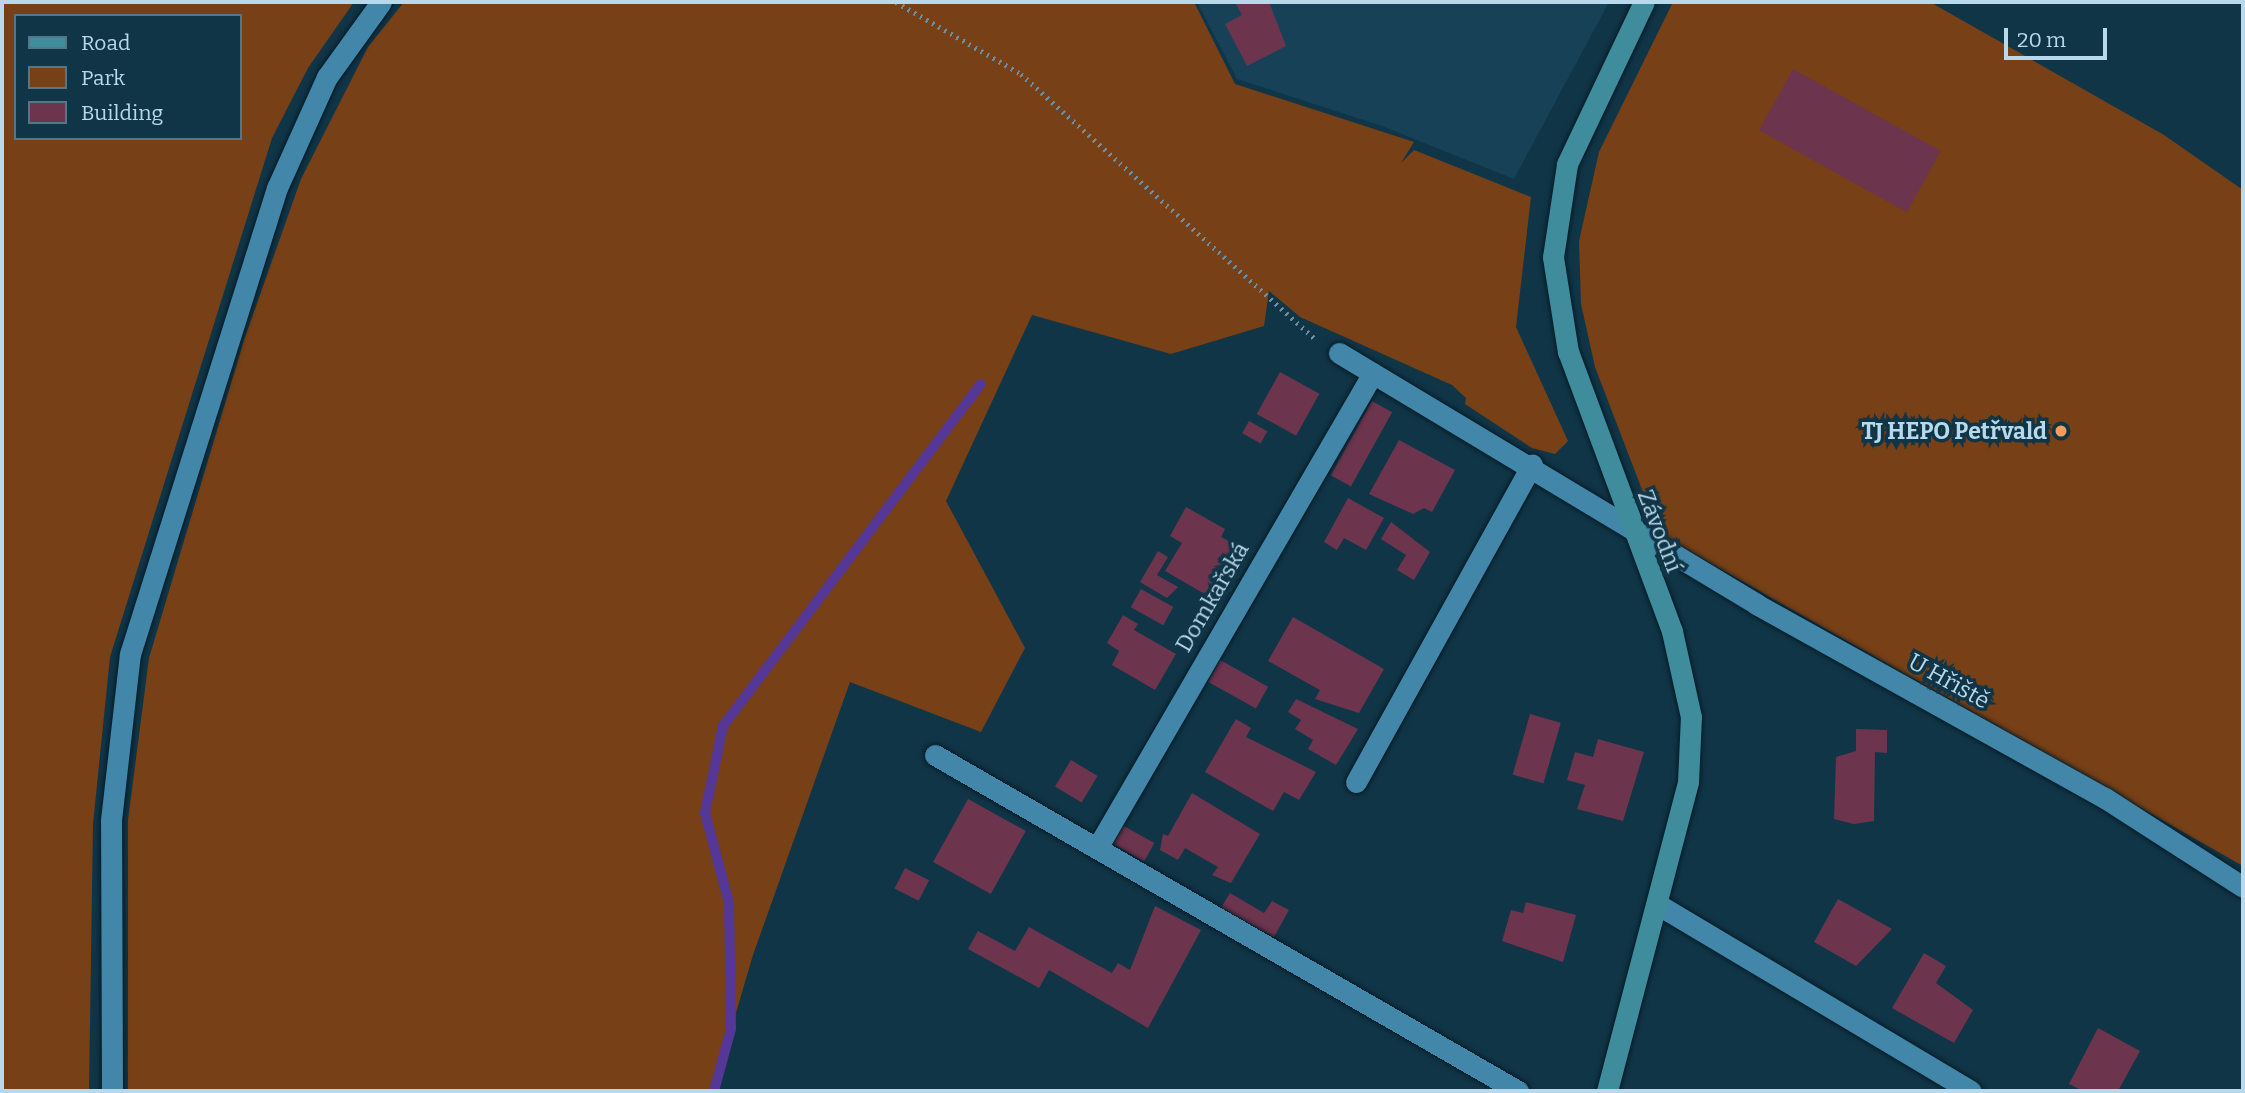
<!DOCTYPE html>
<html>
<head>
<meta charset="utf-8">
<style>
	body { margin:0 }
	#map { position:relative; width:2245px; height:1093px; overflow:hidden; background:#103547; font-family:Bitter,serif }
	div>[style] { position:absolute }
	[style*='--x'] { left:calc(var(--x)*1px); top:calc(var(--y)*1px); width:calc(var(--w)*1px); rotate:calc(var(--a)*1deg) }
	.built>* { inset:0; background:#174156 }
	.green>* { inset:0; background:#774017 }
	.stream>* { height:10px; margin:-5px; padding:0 5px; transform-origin:5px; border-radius:5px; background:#543796 }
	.building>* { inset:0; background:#6d344e; transform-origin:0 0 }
	.path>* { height:4.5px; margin-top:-2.25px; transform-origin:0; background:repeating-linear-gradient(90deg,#6b8ea0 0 2px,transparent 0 7px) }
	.roads { filter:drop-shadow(0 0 2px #061b26) drop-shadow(0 0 2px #061b26) }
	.street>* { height:21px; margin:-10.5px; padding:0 10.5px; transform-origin:10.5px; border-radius:10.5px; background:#4287aa }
	.secondary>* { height:21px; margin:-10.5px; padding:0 10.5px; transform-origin:10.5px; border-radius:10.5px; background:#3f8c9d }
	.dots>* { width:19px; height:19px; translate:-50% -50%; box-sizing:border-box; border:4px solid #103547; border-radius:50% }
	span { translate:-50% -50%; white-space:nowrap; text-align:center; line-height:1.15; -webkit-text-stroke:7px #103547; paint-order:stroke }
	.poi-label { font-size:23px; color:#b8d9ec; font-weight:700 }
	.right { translate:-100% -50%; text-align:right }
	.street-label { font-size:23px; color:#b8d9ec }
	.frame { position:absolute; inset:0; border:4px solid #b8d9ec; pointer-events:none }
	.legend { position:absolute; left:14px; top:14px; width:228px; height:126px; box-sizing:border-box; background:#103547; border:2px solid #537789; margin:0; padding:9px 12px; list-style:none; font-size:21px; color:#b8d9ec }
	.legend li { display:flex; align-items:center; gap:14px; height:35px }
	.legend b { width:35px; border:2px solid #537789 }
	.scale { position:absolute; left:2004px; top:28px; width:103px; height:32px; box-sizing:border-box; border:4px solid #b8d9ec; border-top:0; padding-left:9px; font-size:21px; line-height:24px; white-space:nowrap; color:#b8d9ec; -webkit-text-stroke:5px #103547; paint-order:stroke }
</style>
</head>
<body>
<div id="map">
	<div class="built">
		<div style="clip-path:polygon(1197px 2px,1609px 2px,1514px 179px,1382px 126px,1237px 79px)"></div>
	</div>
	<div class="green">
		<div style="clip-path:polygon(evenodd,2px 2px,354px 2px,308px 68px,272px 138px,110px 657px,93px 824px,89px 1091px,2px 1091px,2px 2px,16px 16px,240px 16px,240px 138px,16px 138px,16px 16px)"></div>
		<div style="clip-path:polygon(404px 2px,1194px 2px,1235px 84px,1414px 142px,1401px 163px,1414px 150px,1531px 197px,1516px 327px,1568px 441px,1555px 454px,1532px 448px,1465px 404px,1466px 398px,1452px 385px,1300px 317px,1269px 291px,1264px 326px,1171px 354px,1032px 315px,946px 501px,1025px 648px,981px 732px,850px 682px,753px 955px,713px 1091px,128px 1091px,128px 820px,149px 658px,244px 340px,301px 179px,368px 47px)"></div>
		<div style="clip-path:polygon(1673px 2px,1930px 2px,2164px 135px,2243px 190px,2243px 866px,1659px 534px,1595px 367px,1581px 304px,1579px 241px,1599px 152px)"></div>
	</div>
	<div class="stream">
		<div style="--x:714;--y:1091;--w:64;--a:-74.7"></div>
		<div style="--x:731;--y:1029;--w:126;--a:-90.9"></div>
		<div style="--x:729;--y:903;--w:93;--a:-104.9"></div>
		<div style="--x:705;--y:813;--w:89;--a:-78.3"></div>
		<div style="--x:723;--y:726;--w:428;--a:-53"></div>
	</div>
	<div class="building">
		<div style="clip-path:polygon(1235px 2px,1269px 2px,1286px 46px,1247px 66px,1225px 24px,1242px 15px)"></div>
		<div style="left:1793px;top:69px;width:169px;height:70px;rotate:29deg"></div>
		<div style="left:1280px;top:372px;width:45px;height:48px;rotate:29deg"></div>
		<div style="left:1372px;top:401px;width:23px;height:85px;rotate:29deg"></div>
		<div style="left:1249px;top:421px;width:21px;height:14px;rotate:29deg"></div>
		<div style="clip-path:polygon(1399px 440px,1455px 470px,1432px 512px,1424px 508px,1413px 514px,1369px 494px)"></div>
		<div style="clip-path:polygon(1348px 498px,1384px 518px,1366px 550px,1344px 538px,1337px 550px,1324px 542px)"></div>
		<div style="clip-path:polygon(1186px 507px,1225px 529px,1221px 537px,1238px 546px,1208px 596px,1165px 571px,1182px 543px,1170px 536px)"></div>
		<div style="clip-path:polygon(1391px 522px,1430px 552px,1414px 580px,1397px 570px,1406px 555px,1381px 539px)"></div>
		<div style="clip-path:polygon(1158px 551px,1168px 557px,1157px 575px,1178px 587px,1167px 598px,1140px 582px)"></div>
		<div style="left:1141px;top:589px;width:37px;height:21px;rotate:29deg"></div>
		<div style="clip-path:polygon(1123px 615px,1138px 624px,1134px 630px,1176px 654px,1155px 690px,1112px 665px,1119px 651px,1107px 643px)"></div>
		<div style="clip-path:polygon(1293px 617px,1384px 669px,1359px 713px,1315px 699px,1320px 690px,1268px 661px)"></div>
		<div style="left:1220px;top:660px;width:55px;height:25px;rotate:29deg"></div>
		<div style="clip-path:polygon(1296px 699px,1358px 729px,1336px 765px,1308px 749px,1313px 740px,1295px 729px,1301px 720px,1288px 712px)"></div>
		<div style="left:1530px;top:714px;width:32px;height:63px;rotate:16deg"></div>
		<div style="clip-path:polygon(1236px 719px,1251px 728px,1246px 737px,1316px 772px,1299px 800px,1284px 792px,1273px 811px,1205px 772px)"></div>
		<div style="clip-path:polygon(1856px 729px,1887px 730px,1887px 753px,1875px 752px,1874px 821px,1854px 824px,1834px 819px,1836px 757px,1856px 751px)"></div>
		<div style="clip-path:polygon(1598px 739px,1644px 752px,1623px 821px,1577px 809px,1585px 785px,1567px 780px,1575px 752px,1593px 757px)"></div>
		<div style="left:1071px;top:760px;width:31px;height:31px;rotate:31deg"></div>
		<div style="clip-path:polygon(1192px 793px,1260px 834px,1231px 883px,1212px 875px,1218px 867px,1185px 848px,1178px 860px,1160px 850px,1163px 834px,1168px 836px)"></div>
		<div style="left:968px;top:799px;width:66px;height:72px;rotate:29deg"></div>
		<div style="left:1122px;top:825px;width:37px;height:21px;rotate:29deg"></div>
		<div style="left:905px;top:868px;width:27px;height:23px;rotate:27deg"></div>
		<div style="clip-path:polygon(1230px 893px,1264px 913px,1272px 901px,1289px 910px,1274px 937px,1221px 908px)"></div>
		<div style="clip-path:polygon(1838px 899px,1892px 929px,1856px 966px,1814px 942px)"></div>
		<div style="clip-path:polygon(1526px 902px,1576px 915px,1563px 962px,1502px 941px,1511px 910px,1523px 913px)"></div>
		<div style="clip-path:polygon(1155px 906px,1201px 930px,1148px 1028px,1049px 970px,1039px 988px,968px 949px,978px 931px,1015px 951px,1029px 927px,1112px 973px,1118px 963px,1130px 970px)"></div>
		<div style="clip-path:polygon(1924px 953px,1946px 966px,1936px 983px,1973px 1010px,1954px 1043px,1892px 1008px)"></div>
		<div style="clip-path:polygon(2098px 1028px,2140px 1051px,2118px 1091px,2083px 1091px,2069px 1084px)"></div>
	</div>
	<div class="path">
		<div style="--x:896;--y:2;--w:144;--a:29.9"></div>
		<div style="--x:1021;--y:74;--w:397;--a:42"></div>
	</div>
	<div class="roads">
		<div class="street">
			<div style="--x:1339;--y:353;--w:487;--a:31"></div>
			<div style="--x:1756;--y:604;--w:399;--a:29.1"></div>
			<div style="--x:2105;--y:798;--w:164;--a:32.8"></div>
			<div style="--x:935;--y:755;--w:673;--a:29.96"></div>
			<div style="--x:1356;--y:782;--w:363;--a:-61"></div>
			<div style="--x:1097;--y:848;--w:549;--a:-59.84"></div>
			<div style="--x:1657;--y:904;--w:365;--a:30.8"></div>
			<div style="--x:112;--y:1091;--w:271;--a:-90.2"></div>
			<div style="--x:111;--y:820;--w:167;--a:-83.5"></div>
			<div style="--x:130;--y:654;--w:489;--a:-72.5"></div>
			<div style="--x:277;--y:188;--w:122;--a:-65.8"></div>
			<div style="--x:327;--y:77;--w:92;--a:-54.2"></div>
		</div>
		<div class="secondary">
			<div style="--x:1607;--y:1091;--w:319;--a:-75.3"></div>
			<div style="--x:1688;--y:782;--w:65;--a:-87.4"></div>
			<div style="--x:1691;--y:717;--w:88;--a:-102.5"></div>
			<div style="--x:1672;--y:631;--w:298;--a:-110.4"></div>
			<div style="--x:1568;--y:352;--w:96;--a:-99"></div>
			<div style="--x:1553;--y:257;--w:94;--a:-81.4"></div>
			<div style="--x:1567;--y:164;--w:179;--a:-64.6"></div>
		</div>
	</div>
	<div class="dots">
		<div style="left:2061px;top:431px;background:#fe9b58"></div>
	</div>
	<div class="poi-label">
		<span class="right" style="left:2047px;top:431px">TJ HEPO Petřvald</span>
	</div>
	<div class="street-label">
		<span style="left:1660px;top:531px;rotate:69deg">Závodní</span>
		<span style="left:1212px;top:597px;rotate:-60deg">Domkařská</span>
		<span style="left:1949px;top:681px;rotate:29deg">U Hřiště</span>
	</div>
	<div class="frame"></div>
	<ul class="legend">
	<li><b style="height:9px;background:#3f8c9d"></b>Road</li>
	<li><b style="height:19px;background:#774017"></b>Park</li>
	<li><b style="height:19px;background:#6d344e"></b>Building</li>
	</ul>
	<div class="scale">20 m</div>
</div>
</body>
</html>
